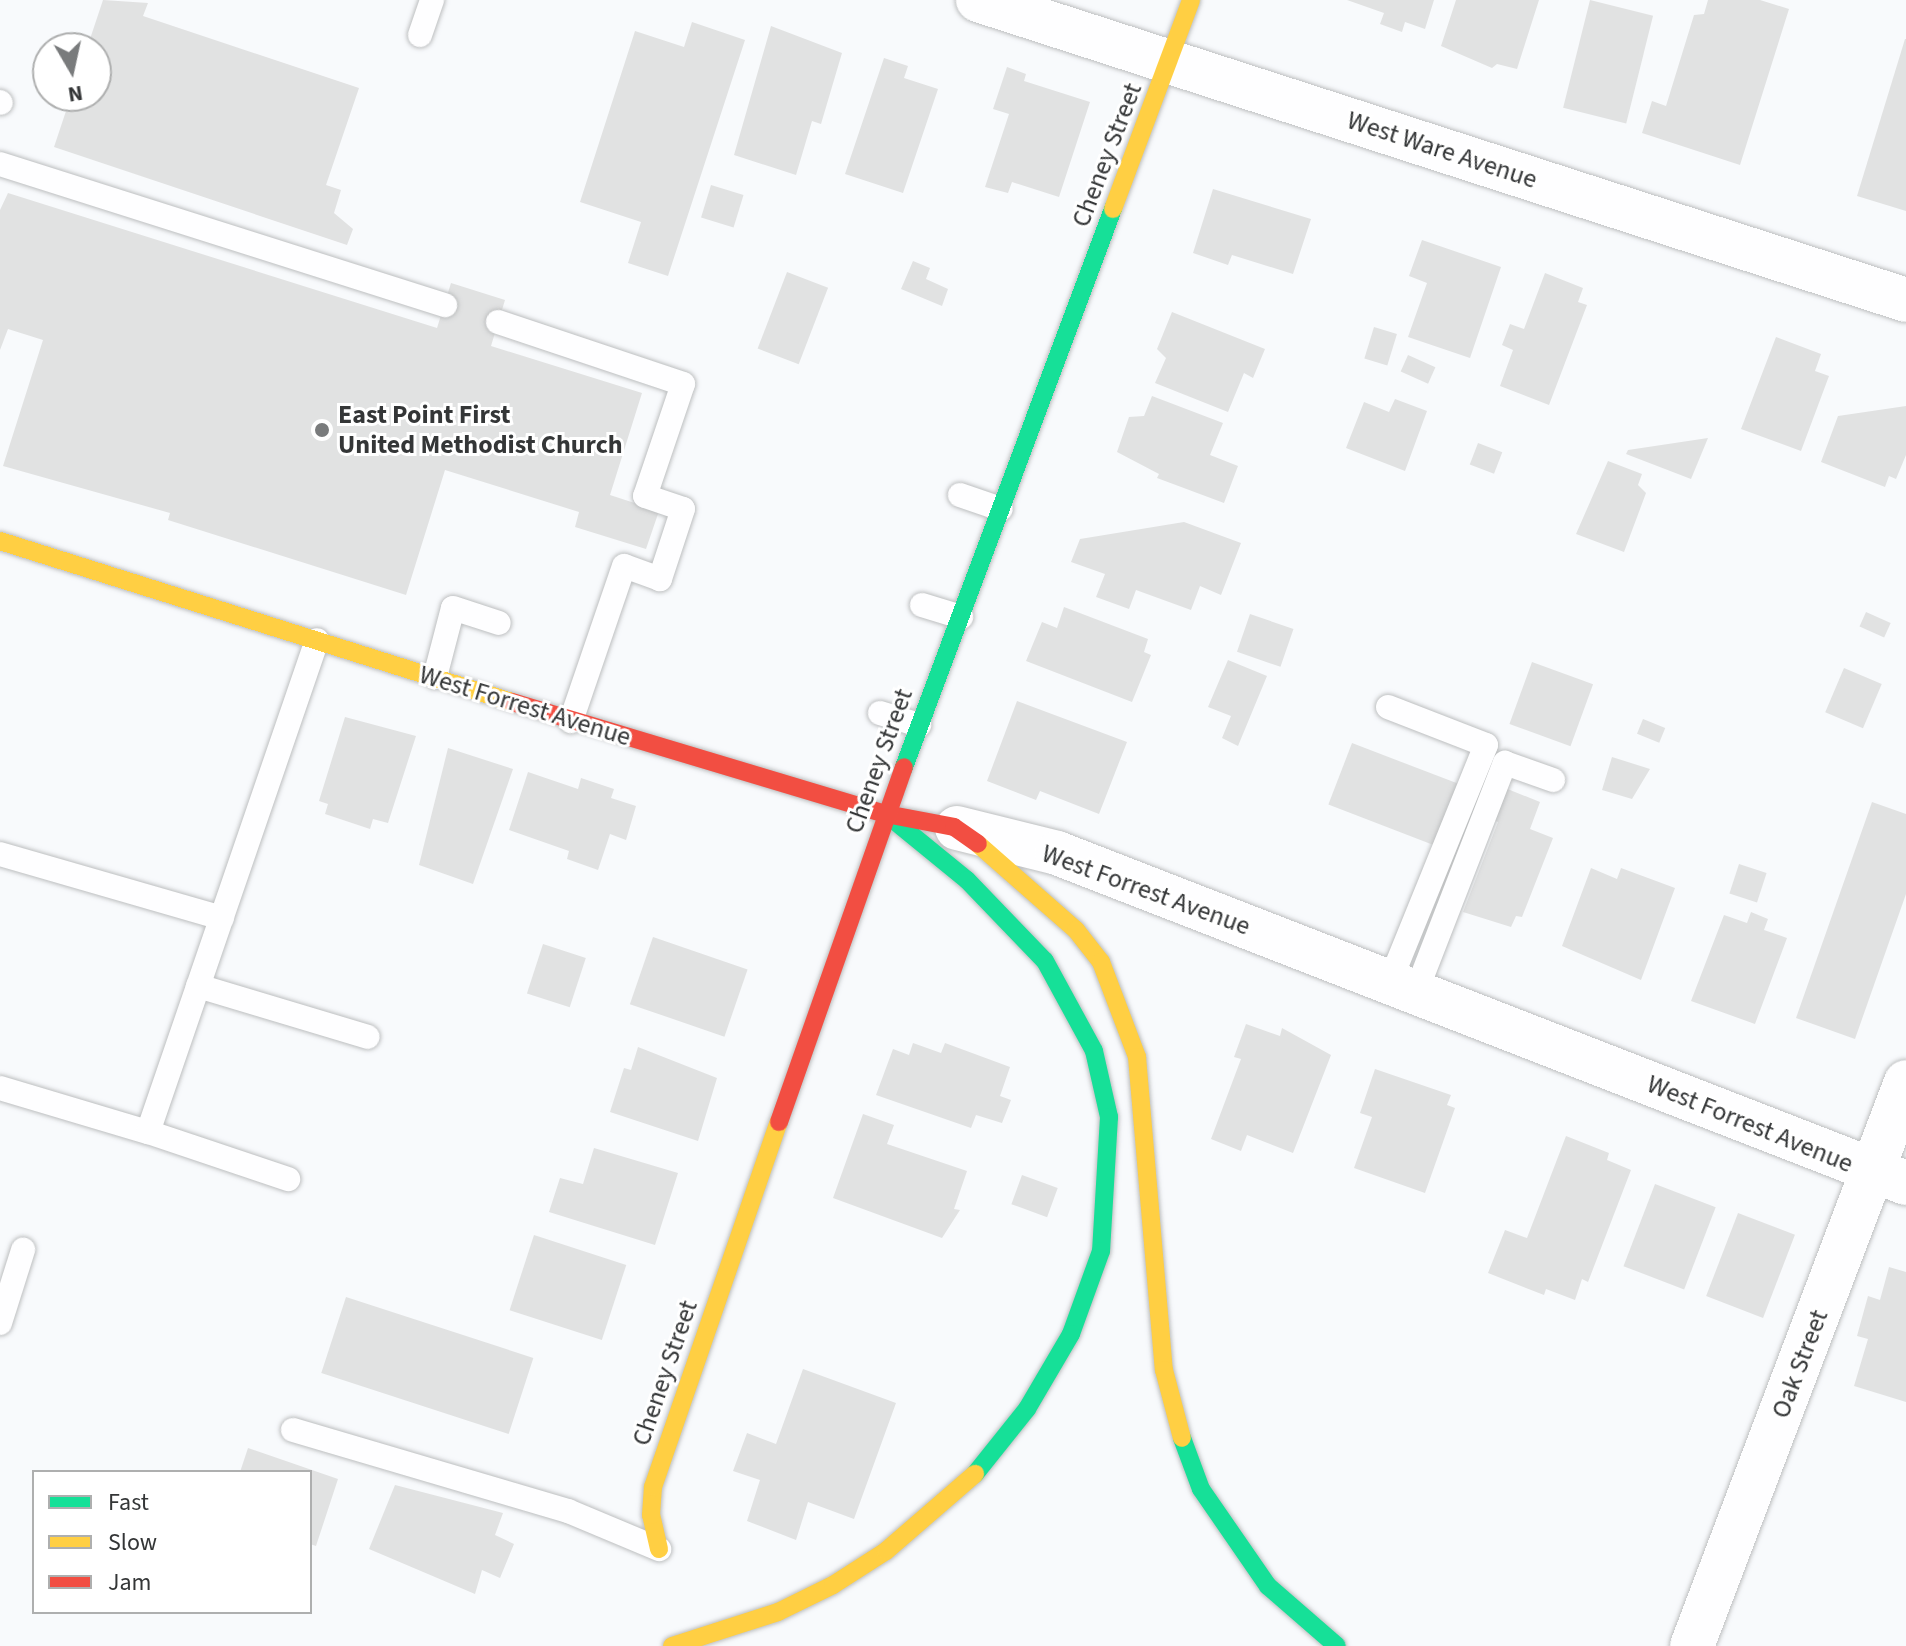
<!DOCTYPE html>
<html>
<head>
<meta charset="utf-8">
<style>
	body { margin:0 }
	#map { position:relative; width:1906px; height:1646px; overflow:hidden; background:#f8fafc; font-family:"Source Sans 3",sans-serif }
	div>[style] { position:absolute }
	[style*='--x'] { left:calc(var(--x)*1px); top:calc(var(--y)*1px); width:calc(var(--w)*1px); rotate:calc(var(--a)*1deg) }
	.building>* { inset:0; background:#e1e2e2; transform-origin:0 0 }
	.roads { filter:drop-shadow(0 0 2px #bdbfc0) drop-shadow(0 0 2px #bdbfc0) }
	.lane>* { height:24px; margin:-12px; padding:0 12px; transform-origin:12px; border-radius:12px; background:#fefeff }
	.street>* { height:44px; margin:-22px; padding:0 22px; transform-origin:22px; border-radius:22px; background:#fefeff }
	.fast>* { height:18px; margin:-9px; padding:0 9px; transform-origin:9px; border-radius:9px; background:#16e098 }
	.slow>* { height:18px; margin:-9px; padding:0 9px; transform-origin:9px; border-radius:9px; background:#ffcf43 }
	.jam>* { height:18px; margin:-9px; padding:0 9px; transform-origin:9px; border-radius:9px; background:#f24e42 }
	.dots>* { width:22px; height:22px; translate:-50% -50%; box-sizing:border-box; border:4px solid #fff; border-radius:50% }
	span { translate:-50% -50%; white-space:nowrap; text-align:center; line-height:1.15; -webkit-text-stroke:6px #fff; paint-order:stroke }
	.street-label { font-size:26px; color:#343637 }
	.poi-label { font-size:26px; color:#343637; font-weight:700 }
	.left { translate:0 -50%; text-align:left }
	.legend { position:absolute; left:32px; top:1470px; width:280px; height:144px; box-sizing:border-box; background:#fff; border:2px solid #aeafaf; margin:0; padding:10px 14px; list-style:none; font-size:24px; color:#343637 }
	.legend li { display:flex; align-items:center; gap:16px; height:40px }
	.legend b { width:40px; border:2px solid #aeafaf }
	.north { position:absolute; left:32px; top:32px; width:80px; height:80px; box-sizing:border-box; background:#fff; border:2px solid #aeafaf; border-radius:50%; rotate:171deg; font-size:22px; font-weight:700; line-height:32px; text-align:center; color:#343637 }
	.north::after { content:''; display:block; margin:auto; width:28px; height:36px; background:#797b7c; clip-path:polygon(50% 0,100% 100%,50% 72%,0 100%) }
</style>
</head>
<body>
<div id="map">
	<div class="building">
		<div style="clip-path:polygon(103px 0,148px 3px,143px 16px,359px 88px,326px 185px,341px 190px,334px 213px,353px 229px,347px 245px,54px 147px,71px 96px,96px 96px,96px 48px,87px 48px)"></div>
		<div style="clip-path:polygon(1347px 0,1434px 0,1425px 29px,1405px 22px,1402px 32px,1380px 24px,1384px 13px)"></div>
		<div style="clip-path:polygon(1456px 0,1539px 0,1517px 69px,1497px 64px,1492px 68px,1441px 46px)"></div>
		<div style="left:1590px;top:0;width:65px;height:111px;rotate:14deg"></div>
		<div style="clip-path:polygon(1708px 0,1760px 0,1789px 9px,1740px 165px,1642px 133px,1652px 101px,1666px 106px,1694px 15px,1704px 14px)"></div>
		<div style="clip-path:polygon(692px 22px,745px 40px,668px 276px,628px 263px,641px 222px,580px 202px,635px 31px,684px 47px)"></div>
		<div style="clip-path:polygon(771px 26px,842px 53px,821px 124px,812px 121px,796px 175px,734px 155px)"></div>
		<div style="clip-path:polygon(1905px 39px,1906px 39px,1906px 211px,1857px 196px)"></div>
		<div style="clip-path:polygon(884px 58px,908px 66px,904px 78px,938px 89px,903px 193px,845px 174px)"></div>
		<div style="clip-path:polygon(1007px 67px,1026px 74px,1024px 81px,1090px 102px,1059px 197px,1012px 182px,1008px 193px,985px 187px,1009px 114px,993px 109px)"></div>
		<div style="left:711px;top:185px;width:34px;height:34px;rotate:17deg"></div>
		<div style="clip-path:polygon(1213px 189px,1311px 219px,1293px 274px,1232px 255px,1228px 265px,1193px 253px)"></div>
		<div style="clip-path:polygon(8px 193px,437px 328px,451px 283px,505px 300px,491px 346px,642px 393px,610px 495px,659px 511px,646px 549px,575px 527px,579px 512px,445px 470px,406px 595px,168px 520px,170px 513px,3px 466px,43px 340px,8px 329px,0 350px,0 210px)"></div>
		<div style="clip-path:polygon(1422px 240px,1501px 267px,1470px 358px,1408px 337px,1427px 283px,1409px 276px)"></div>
		<div style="clip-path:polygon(913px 261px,930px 268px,926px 279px,948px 289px,942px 306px,901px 289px)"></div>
		<div style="left:787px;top:272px;width:44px;height:82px;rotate:21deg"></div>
		<div style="clip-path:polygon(1545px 273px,1583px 288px,1578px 302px,1587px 305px,1549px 405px,1500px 386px,1513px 350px,1502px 345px,1510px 324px,1524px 329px)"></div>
		<div style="clip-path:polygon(1172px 312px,1265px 349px,1253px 378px,1244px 373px,1228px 412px,1155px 383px,1166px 358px,1157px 349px)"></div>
		<div style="left:1374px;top:327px;width:24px;height:33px;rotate:17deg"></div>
		<div style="clip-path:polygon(1776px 337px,1821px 354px,1815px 371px,1829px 376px,1801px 451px,1741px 429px)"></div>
		<div style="left:1408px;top:355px;width:30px;height:18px;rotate:24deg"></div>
		<div style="clip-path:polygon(1152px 396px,1223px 423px,1210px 455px,1238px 466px,1224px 503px,1157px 478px,1159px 474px,1117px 452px,1129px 417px,1144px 416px)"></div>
		<div style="clip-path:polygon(1395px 399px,1427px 411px,1405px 471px,1346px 448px,1364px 402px,1389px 412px)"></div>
		<div style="clip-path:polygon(1906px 406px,1906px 455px,1896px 479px,1889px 476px,1885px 487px,1821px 462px,1838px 416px)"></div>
		<div style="clip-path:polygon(1708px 438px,1691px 479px,1626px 454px,1628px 450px)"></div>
		<div style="left:1478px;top:443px;width:26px;height:23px;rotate:21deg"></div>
		<div style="clip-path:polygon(1608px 461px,1642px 474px,1638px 485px,1646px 493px,1624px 552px,1576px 534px)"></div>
		<div style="clip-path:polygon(1184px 522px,1241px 543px,1221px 595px,1200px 586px,1191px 610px,1136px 590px,1129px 609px,1096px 597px,1105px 574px,1071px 562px,1080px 539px)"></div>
		<div style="clip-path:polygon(1064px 607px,1148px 639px,1144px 652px,1151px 655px,1132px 702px,1026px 661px,1042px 622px,1057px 628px)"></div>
		<div style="left:1866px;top:612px;width:27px;height:16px;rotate:24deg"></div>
		<div style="left:1250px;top:614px;width:46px;height:40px;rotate:19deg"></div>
		<div style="clip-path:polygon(1228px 660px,1267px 676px,1238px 746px,1222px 738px,1231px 716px,1208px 707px)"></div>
		<div style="left:1532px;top:662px;width:65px;height:66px;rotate:20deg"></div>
		<div style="left:1844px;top:668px;width:41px;height:48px;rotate:23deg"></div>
		<div style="clip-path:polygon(1017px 701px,1127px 742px,1099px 814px,1040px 791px,1036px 800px,987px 781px)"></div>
		<div style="clip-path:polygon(345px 717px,416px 736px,388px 823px,373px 819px,370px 829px,325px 814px,328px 804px,319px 801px)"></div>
		<div style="left:1643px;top:719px;width:24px;height:16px;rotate:22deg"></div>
		<div style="left:1352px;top:743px;width:114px;height:66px;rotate:21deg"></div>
		<div style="clip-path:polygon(448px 748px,513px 769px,473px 884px,419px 865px)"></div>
		<div style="clip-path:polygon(1612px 757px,1650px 769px,1632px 799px,1602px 790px)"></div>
		<div style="clip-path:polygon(528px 772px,578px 789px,581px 778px,614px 789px,611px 798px,636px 806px,626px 840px,610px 834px,598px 870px,567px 859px,569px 851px,509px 830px)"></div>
		<div style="clip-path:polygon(1505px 788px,1540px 802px,1530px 829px,1553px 838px,1522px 917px,1516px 916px,1511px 927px,1463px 912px,1498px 822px,1493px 820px)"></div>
		<div style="clip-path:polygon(1872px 802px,1906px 814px,1906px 894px,1855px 1039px,1796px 1018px)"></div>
		<div style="left:1739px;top:864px;width:29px;height:31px;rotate:18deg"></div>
		<div style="clip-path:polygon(1591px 868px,1617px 879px,1621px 868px,1675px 888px,1641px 980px,1562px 946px)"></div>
		<div style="clip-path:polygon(1751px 912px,1768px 919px,1764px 930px,1787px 938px,1755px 1024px,1691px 1001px,1724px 915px,1747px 923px)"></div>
		<div style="left:653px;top:937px;width:100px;height:71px;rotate:19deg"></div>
		<div style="left:543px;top:944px;width:45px;height:52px;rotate:18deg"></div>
		<div style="clip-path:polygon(1246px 1024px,1280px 1036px,1282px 1028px,1331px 1055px,1293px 1153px,1247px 1135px,1241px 1151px,1211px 1139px,1241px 1059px,1234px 1057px)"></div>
		<div style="clip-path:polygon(913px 1043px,941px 1053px,945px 1043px,1010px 1067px,1000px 1096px,1011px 1100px,1002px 1123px,976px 1115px,971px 1128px,876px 1095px,893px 1049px,909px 1055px)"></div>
		<div style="clip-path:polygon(638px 1047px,717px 1078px,698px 1141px,610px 1112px,624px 1068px,631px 1070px)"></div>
		<div style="clip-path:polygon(1375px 1069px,1451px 1095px,1447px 1105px,1455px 1108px,1425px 1193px,1354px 1168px,1372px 1117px,1360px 1113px)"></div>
		<div style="clip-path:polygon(863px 1114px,894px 1125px,887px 1144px,967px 1171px,954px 1209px,960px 1210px,942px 1238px,833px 1198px)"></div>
		<div style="clip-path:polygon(1566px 1136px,1609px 1153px,1607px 1160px,1631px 1170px,1588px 1282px,1582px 1279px,1575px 1300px,1546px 1289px,1544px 1295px,1488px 1273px,1505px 1230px,1527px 1238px)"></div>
		<div style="clip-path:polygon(594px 1148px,678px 1173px,655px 1245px,549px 1212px,560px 1178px,583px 1184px)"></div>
		<div style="left:1022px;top:1175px;width:38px;height:31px;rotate:20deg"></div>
		<div style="left:1655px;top:1184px;width:65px;height:88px;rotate:21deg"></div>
		<div style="left:1738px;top:1213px;width:61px;height:89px;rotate:21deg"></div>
		<div style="left:534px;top:1235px;width:97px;height:79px;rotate:18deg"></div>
		<div style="clip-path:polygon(1889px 1267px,1906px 1272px,1906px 1402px,1854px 1386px,1868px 1339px,1857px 1336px,1868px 1296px,1880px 1300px)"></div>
		<div style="left:346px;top:1297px;width:197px;height:80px;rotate:18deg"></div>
		<div style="clip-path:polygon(803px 1369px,896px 1403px,854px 1519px,808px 1502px,796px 1540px,747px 1521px,760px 1480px,733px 1471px,747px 1433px,776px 1444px)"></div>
		<div style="clip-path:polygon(248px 1448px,338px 1479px,316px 1546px,310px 1544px,310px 1472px,240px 1472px)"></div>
		<div style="clip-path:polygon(395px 1485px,503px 1513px,495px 1535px,514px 1544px,500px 1578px,482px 1570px,475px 1594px,369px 1549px)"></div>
	</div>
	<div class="roads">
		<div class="lane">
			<div style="--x:420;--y:35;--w:37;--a:-71"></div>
			<div style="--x:0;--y:102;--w:1;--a:45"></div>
			<div style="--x:0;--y:164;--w:467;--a:17.6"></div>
			<div style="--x:498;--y:322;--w:195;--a:18.5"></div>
			<div style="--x:683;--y:384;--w:118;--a:108.7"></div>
			<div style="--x:645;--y:496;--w:40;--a:18.9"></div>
			<div style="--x:683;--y:509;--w:74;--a:108.2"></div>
			<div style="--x:660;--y:579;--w:38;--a:-160"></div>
			<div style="--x:624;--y:566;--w:164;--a:108.9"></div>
			<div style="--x:960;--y:495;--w:43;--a:18.9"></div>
			<div style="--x:922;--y:605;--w:41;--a:17.1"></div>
			<div style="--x:435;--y:677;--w:71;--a:-75.4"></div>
			<div style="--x:453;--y:608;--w:48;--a:18.1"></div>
			<div style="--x:1388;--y:707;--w:105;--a:21.2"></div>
			<div style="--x:1486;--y:745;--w:255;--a:112.1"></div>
			<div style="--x:880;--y:713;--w:41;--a:17.1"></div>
			<div style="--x:0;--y:854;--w:231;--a:16.1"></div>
			<div style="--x:198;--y:986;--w:177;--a:16.7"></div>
			<div style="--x:1416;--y:992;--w:246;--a:-68.8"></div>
			<div style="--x:1505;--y:763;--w:51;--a:19.5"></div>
			<div style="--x:0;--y:1088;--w:154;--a:16.6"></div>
			<div style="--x:148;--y:1132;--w:520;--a:-71.04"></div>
			<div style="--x:148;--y:1132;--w:148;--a:18.6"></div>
			<div style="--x:0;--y:1323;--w:77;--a:-72.5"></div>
			<div style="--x:293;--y:1430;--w:287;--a:16.4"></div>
			<div style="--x:568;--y:1511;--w:99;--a:22.7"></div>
		</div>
		<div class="street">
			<div style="--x:978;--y:0;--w:975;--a:17.91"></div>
			<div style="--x:957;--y:828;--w:103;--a:14"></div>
			<div style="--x:1057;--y:853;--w:911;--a:21.24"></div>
			<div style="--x:1692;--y:1646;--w:603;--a:-69.22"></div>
		</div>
		<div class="fast">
			<div style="--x:904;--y:767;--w:596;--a:-69.47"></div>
			<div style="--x:891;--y:818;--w:98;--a:39.2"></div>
			<div style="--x:967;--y:880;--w:112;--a:46.1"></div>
			<div style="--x:1045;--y:961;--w:102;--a:61.4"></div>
			<div style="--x:1094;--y:1051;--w:68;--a:77.2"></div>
			<div style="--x:1109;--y:1117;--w:134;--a:93.4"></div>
			<div style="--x:1101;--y:1251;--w:88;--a:109.9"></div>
			<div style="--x:1071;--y:1334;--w:87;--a:120.4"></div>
			<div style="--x:1027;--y:1409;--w:83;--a:128.7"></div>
			<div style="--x:1182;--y:1438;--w:54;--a:69.6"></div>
			<div style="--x:1201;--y:1489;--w:118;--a:55.4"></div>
			<div style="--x:1268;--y:1586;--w:91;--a:41"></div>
		</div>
		<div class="slow">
			<div style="--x:1113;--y:209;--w:223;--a:-69.5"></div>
			<div style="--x:0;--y:541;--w:537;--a:17.46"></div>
			<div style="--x:978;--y:844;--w:130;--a:41.3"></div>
			<div style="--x:1076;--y:930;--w:41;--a:52"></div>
			<div style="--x:1101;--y:962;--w:102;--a:69.2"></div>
			<div style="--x:1137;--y:1057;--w:314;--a:85.1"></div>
			<div style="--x:1164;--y:1370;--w:70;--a:75.2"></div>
			<div style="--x:659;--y:1549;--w:35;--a:-103"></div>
			<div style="--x:651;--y:1515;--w:28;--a:-86"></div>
			<div style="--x:653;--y:1487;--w:386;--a:-71"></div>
			<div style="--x:672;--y:1646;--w:111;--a:-17.8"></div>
			<div style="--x:778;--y:1612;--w:61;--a:-26.1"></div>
			<div style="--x:833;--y:1585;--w:63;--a:-32.7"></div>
			<div style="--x:886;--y:1551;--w:118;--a:-40.9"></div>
		</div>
		<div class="jam">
			<div style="--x:512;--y:702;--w:390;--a:16.7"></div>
			<div style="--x:886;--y:814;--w:69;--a:10.8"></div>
			<div style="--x:954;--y:827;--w:29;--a:35"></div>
			<div style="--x:779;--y:1122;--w:376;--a:-70.6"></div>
		</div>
	</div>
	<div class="dots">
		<div style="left:322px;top:430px;background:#797b7c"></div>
	</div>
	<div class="street-label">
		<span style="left:1442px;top:150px;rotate:18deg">West Ware Avenue</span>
		<span style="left:1107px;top:155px;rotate:-69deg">Cheney Street</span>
		<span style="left:525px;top:706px;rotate:17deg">West Forrest Avenue</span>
		<span style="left:879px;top:761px;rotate:-70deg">Cheney Street</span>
		<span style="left:1146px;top:890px;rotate:20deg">West Forrest Avenue</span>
		<span style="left:1750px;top:1124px;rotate:22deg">West Forrest Avenue</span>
		<span style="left:1800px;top:1364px;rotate:-69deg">Oak Street</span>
		<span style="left:665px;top:1373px;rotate:-71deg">Cheney Street</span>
	</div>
	<div class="poi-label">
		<span class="left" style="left:338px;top:430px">East Point First<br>United Methodist Church</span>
	</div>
	<ul class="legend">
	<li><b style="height:10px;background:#16e098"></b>Fast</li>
	<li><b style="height:10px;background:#ffcf43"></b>Slow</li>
	<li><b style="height:10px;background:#f24e42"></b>Jam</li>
	</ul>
	<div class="north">N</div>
</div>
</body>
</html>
